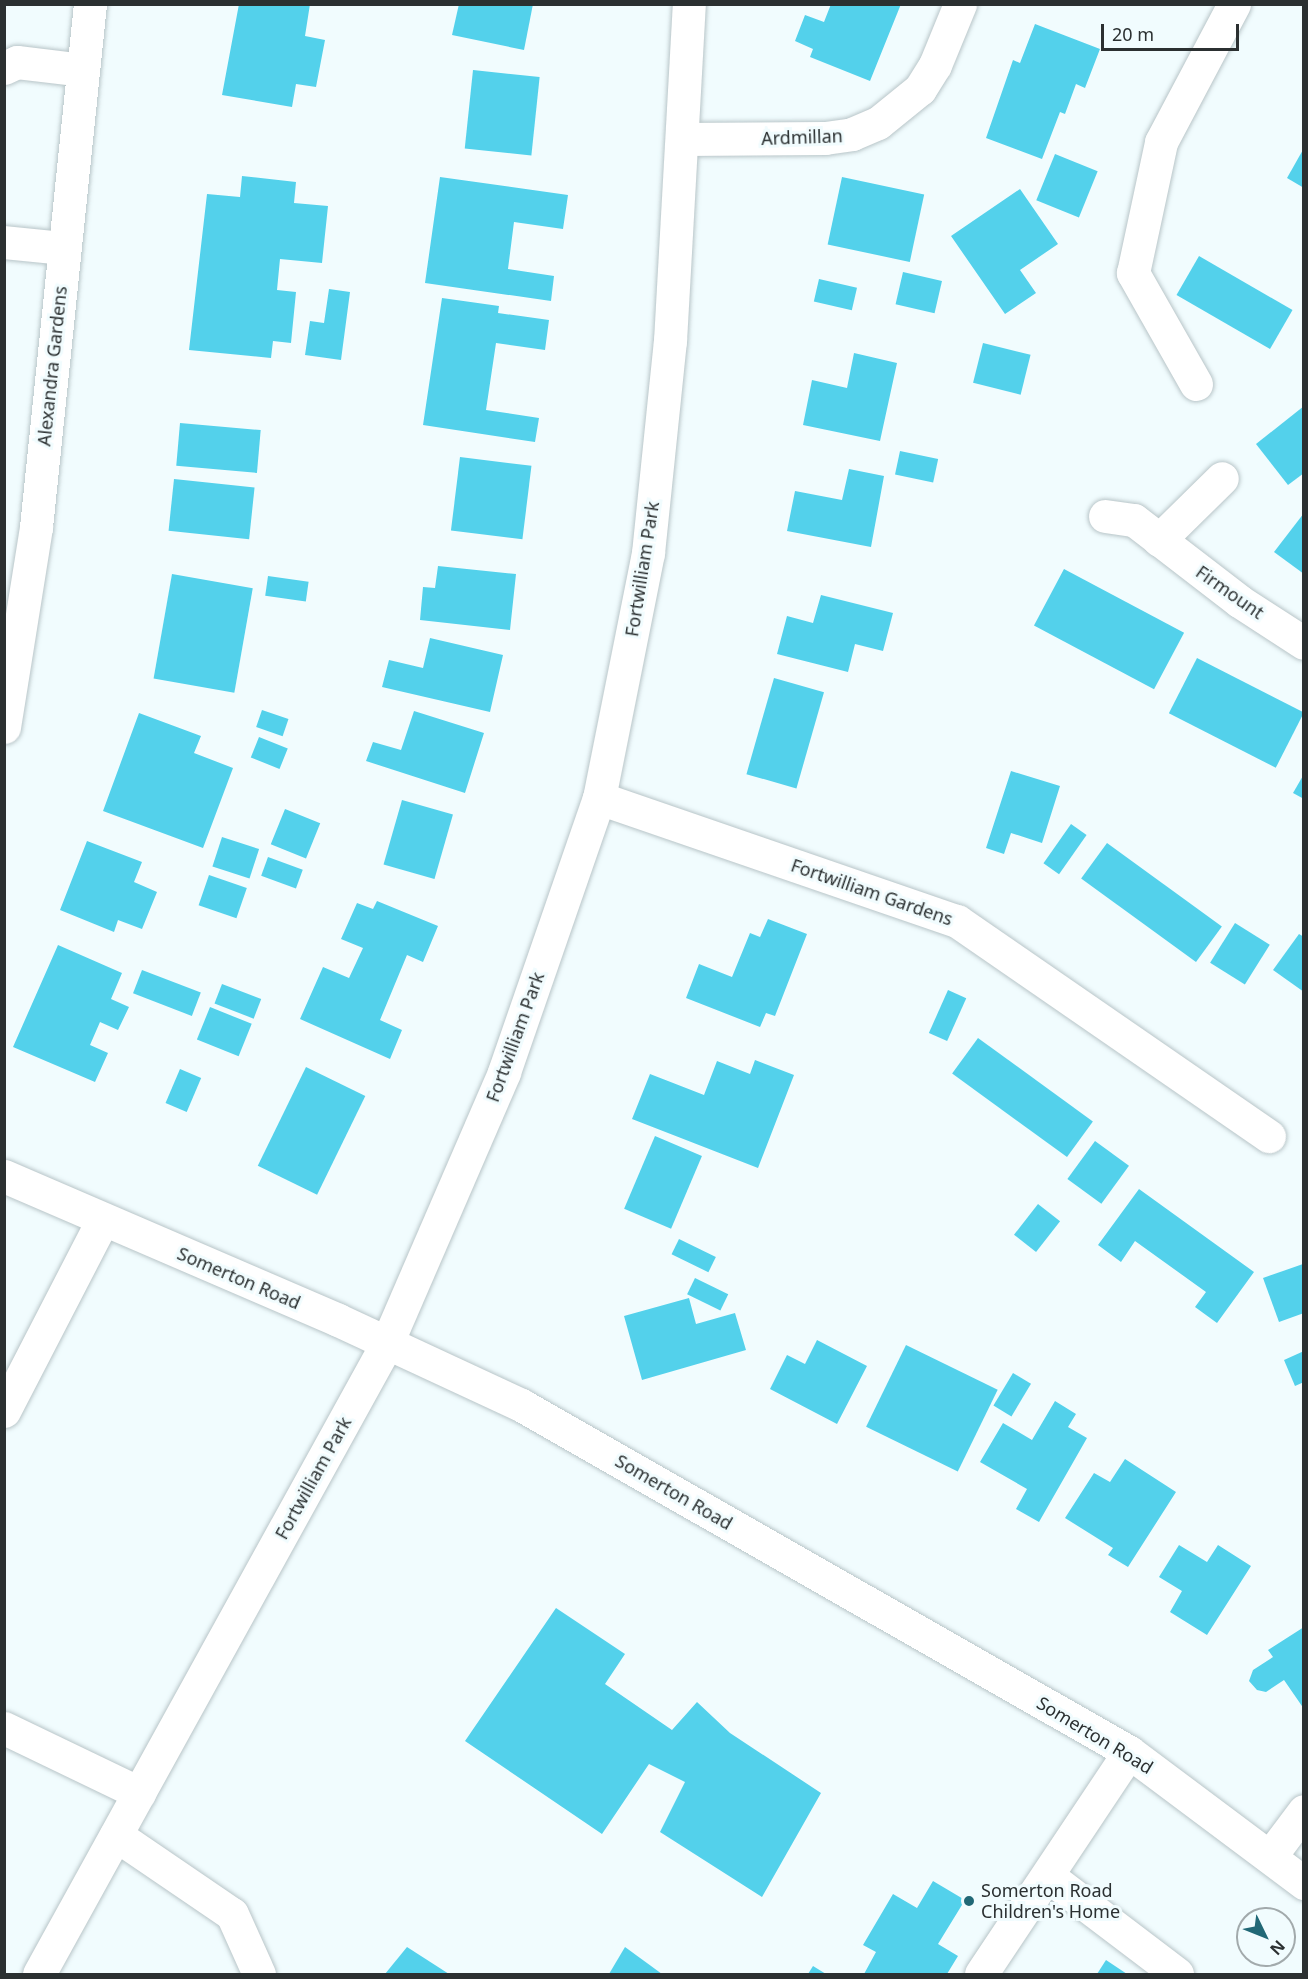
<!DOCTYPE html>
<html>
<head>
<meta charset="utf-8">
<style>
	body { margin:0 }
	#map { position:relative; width:1308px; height:1979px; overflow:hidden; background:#f1fcfe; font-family:"Noto Sans",sans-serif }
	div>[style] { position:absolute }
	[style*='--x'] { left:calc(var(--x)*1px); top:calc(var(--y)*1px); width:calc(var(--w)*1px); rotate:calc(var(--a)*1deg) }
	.building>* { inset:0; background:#53d1eb; transform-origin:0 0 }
	.roads { filter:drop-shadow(0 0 2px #b8c5c8) drop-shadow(0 0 2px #b8c5c8) }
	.minor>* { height:33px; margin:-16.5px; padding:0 16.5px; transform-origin:16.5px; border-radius:16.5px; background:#fff }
	.dots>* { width:16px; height:16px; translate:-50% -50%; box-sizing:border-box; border:3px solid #f1fcfe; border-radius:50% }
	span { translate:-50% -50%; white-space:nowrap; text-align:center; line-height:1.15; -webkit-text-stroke:6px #f1fcfe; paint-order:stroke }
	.street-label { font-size:18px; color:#2b3031 }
	.poi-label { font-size:18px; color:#2b3031 }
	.left { translate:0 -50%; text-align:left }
	.frame { position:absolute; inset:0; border:6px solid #2b3031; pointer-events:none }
	.north { position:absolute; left:1236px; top:1907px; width:60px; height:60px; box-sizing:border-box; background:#f1fcfe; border:2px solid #a2aaac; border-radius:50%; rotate:133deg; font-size:16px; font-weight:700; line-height:24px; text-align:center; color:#2b3031 }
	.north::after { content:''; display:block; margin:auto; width:21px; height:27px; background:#216876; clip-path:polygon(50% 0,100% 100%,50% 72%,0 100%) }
	.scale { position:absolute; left:1101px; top:24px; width:138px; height:27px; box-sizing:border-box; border:3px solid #2b3031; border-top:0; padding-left:8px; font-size:18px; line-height:21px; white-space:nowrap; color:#2b3031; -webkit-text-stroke:4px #f1fcfe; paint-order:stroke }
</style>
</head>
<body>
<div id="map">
	<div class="building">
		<div style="clip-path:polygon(239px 4px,310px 4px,305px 36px,325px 40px,316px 87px,296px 84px,292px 107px,222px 95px)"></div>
		<div style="clip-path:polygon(459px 4px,533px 4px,524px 50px,452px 35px)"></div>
		<div style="clip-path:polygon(831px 4px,901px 4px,870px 81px,810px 57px,813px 49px,795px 41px,805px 15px,824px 22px)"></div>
		<div style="clip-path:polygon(1035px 24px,1100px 49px,1085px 88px,1076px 84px,1065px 114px,1060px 112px,1042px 159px,986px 138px,1013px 60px,1020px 63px)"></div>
		<div style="left:473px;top:70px;width:67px;height:79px;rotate:6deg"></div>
		<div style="clip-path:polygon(1304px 148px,1304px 188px,1287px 178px)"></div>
		<div style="left:1055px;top:154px;width:46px;height:50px;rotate:22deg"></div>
		<div style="clip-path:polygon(242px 176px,296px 182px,294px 203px,328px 206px,322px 263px,280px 259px,277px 290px,296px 292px,291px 343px,273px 341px,271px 358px,189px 350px,207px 194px,240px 197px)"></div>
		<div style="clip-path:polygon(440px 177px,568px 195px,563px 229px,514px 222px,508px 269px,554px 276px,551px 301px,425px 283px)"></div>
		<div style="left:842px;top:177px;width:84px;height:69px;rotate:12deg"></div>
		<div style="clip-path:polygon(1020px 189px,1058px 244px,1020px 270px,1036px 293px,1005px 314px,951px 236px)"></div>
		<div style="left:1199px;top:256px;width:108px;height:45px;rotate:30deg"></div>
		<div style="left:903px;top:272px;width:40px;height:33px;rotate:13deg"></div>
		<div style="left:819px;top:279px;width:39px;height:23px;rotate:13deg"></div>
		<div style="clip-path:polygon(329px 289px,350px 292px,341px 360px,305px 355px,310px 321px,324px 323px)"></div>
		<div style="clip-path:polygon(442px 298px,499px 306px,498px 313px,549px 320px,545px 350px,496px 343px,486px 410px,539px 418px,535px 442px,423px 425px)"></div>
		<div style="left:983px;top:343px;width:49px;height:41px;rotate:14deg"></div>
		<div style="clip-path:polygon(854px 353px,897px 363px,880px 441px,803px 425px,812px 380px,847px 388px)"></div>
		<div style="clip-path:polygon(1304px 406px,1304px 473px,1288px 485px,1256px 444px)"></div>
		<div style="left:180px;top:423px;width:81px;height:43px;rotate:5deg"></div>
		<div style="left:900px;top:451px;width:39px;height:24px;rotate:12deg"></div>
		<div style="left:460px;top:457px;width:72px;height:74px;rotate:7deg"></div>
		<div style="clip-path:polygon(849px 469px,884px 476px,871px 547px,787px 531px,795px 491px,842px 500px)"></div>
		<div style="left:174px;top:479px;width:81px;height:52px;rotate:6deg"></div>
		<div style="clip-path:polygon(1304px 513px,1304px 574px,1274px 552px)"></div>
		<div style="clip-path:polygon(438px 566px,516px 574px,510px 630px,420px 620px,423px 587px,435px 588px)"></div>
		<div style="left:1064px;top:569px;width:136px;height:64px;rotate:28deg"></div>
		<div style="left:172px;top:574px;width:82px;height:106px;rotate:10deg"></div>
		<div style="left:268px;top:576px;width:41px;height:20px;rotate:8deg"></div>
		<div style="clip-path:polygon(821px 595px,893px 613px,883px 651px,855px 644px,848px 672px,777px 654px,787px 616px,813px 623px)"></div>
		<div style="clip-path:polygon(430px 638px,503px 655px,490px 712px,382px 687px,389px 660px,423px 668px)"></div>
		<div style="left:1197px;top:658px;width:120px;height:62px;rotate:27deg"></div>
		<div style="left:774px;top:678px;width:52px;height:100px;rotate:16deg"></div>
		<div style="left:262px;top:710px;width:28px;height:18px;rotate:19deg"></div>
		<div style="clip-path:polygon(414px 711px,484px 733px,465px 793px,366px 761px,373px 742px,401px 750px)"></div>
		<div style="clip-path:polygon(139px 713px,201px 736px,194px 753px,233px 768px,203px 848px,103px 811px)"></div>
		<div style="left:259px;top:737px;width:31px;height:22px;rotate:22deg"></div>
		<div style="clip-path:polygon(1011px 771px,1060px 786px,1042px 843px,1011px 833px,1004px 854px,986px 848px)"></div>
		<div style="clip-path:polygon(1304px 774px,1304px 799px,1293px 793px)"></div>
		<div style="left:402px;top:800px;width:53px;height:67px;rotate:16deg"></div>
		<div style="left:285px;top:809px;width:38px;height:38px;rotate:22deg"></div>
		<div style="left:1071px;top:824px;width:19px;height:48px;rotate:35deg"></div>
		<div style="left:222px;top:837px;width:39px;height:31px;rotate:18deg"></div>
		<div style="clip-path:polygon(87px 841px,142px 862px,134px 882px,157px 892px,142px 929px,118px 920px,114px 932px,60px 910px)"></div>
		<div style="left:1107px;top:843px;width:142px;height:44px;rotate:36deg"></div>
		<div style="left:268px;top:857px;width:37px;height:20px;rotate:20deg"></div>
		<div style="left:209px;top:875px;width:40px;height:32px;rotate:19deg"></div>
		<div style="clip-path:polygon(377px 901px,438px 926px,423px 962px,407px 955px,380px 1020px,402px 1030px,390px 1059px,300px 1019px,323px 967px,349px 978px,363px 948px,341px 939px,357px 903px,373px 909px)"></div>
		<div style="clip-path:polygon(768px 919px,807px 934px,775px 1016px,766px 1013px,760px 1027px,686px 998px,699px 964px,732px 977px,750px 933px,760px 937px)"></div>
		<div style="left:1235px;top:923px;width:41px;height:47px;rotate:32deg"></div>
		<div style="clip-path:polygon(1299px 934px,1304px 937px,1304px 992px,1273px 970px)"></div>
		<div style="clip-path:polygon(58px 945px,122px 973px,111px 999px,129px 1007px,118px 1030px,100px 1022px,90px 1045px,108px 1053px,95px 1082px,13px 1047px)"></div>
		<div style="left:142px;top:970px;width:63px;height:25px;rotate:21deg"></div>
		<div style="left:222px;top:984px;width:42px;height:21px;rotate:21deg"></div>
		<div style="left:948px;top:990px;width:20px;height:47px;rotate:24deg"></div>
		<div style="left:210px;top:1007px;width:45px;height:35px;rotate:22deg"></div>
		<div style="left:978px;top:1038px;width:142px;height:44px;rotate:36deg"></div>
		<div style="clip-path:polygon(755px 1060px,794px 1075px,758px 1168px,632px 1119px,650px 1074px,704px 1095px,717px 1061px,750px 1074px)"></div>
		<div style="left:306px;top:1067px;width:66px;height:110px;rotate:26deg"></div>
		<div style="left:180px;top:1069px;width:23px;height:37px;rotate:23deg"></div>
		<div style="left:655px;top:1136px;width:51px;height:79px;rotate:23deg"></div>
		<div style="left:1095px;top:1141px;width:42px;height:47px;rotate:36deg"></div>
		<div style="clip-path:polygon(1139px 1189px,1254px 1272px,1217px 1323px,1195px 1307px,1206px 1292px,1135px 1241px,1121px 1262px,1098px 1245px)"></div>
		<div style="left:1038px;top:1204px;width:28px;height:39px;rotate:38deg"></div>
		<div style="left:679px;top:1239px;width:41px;height:17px;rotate:26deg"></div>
		<div style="clip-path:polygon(1303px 1264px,1304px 1313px,1279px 1322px,1263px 1278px)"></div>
		<div style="left:695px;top:1278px;width:37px;height:18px;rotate:26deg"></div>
		<div style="clip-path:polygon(689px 1298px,696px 1324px,735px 1313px,746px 1350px,642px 1380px,624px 1316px)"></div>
		<div style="clip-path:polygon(817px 1340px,867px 1366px,837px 1424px,770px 1389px,787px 1355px,805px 1364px)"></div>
		<div style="left:906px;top:1345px;width:102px;height:91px;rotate:26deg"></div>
		<div style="clip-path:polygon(1304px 1351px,1304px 1382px,1295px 1386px,1284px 1360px)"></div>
		<div style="left:1013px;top:1373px;width:21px;height:38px;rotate:31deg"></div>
		<div style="clip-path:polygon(1055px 1401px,1076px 1414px,1068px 1427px,1087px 1438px,1039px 1522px,1016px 1509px,1027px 1489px,980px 1462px,1003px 1423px,1032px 1440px)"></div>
		<div style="clip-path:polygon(1125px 1459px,1176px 1492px,1128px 1567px,1108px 1555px,1113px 1548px,1065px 1518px,1094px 1473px,1110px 1482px)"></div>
		<div style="clip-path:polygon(1179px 1545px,1207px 1562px,1218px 1545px,1251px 1566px,1207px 1635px,1170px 1612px,1182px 1591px,1159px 1577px)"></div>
		<div style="clip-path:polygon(556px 1608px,625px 1654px,605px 1684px,672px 1730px,697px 1702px,730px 1733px,821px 1793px,762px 1897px,660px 1832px,685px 1782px,649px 1764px,602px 1834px,465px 1741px)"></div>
		<div style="clip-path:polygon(1304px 1627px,1304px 1709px,1284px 1680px,1266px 1692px,1257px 1690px,1249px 1681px,1253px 1670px,1273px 1657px,1268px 1650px)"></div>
		<div style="clip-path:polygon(933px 1881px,965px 1900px,938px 1944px,958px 1956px,947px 1974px,864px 1974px,876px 1952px,863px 1945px,893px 1894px,917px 1908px)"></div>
		<div style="clip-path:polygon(407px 1947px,449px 1974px,385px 1974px)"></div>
		<div style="clip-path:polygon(625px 1947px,662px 1974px,609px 1974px)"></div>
		<div style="clip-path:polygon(1106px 1960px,1127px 1974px,1097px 1974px)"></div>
		<div style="clip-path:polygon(813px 1966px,826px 1974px,808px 1974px)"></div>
	</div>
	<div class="roads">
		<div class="minor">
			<div style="--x:4;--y:68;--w:14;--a:-25"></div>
			<div style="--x:17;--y:62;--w:66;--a:6.9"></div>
			<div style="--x:683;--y:139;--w:142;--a:-0.4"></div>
			<div style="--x:825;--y:138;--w:27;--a:-8"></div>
			<div style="--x:852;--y:134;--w:28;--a:-23"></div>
			<div style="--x:878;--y:123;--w:54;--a:-39"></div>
			<div style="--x:920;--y:89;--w:28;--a:-58"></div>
			<div style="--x:935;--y:65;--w:66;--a:-67.7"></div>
			<div style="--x:4;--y:242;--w:59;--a:5.8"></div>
			<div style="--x:1196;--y:384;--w:128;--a:-119.6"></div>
			<div style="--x:1133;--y:273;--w:134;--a:-77.9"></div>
			<div style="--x:1161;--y:142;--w:156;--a:-62.1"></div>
			<div style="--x:1105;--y:516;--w:29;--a:8"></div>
			<div style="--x:1134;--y:520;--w:133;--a:37.6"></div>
			<div style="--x:1239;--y:601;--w:77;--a:32.9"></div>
			<div style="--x:1159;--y:540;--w:88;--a:-44.5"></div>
			<div style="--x:4;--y:727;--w:203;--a:-80.9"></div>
			<div style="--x:36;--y:527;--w:526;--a:-84.11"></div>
			<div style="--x:599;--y:798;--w:379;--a:19"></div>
			<div style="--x:957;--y:921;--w:379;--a:34.6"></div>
			<div style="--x:4;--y:1176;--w:364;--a:23.3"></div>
			<div style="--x:338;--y:1320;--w:202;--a:24.9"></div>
			<div style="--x:521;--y:1405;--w:700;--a:29.71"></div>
			<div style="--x:1129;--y:1752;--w:219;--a:36.8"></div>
			<div style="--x:4;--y:1411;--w:214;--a:-62.7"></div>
			<div style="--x:4;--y:1728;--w:150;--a:25.7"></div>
			<div style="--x:116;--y:1835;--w:140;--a:34.3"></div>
			<div style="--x:232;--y:1914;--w:66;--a:65.8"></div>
			<div style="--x:1271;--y:1855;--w:55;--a:-53.1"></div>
			<div style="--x:1048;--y:1876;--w:162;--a:37.2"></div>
			<div style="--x:39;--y:1974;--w:721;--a:-61.12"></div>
			<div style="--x:387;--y:1343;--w:295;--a:-66.6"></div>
			<div style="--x:504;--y:1072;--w:290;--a:-70.9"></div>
			<div style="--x:599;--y:798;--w:250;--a:-78.7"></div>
			<div style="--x:648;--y:553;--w:213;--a:-84.1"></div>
			<div style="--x:670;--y:341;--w:338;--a:-86.8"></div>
			<div style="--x:981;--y:1974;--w:267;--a:-56.3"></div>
		</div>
	</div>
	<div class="dots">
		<div style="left:969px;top:1901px;background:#216876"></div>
	</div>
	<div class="street-label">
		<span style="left:802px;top:137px;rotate:-2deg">Ardmillan</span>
		<span style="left:52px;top:366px;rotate:-84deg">Alexandra Gardens</span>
		<span style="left:642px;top:569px;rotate:-81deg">Fortwilliam Park</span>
		<span style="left:1230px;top:592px;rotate:35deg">Firmount</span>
		<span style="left:872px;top:892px;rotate:19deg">Fortwilliam Gardens</span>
		<span style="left:515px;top:1037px;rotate:-70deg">Fortwilliam Park</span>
		<span style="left:239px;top:1278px;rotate:23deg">Somerton Road</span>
		<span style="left:313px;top:1478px;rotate:-61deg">Fortwilliam Park</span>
		<span style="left:674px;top:1492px;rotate:30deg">Somerton Road</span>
		<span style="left:1095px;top:1735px;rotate:31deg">Somerton Road</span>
	</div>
	<div class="poi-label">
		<span class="left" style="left:981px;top:1901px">Somerton Road<br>Children's Home</span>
	</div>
	<div class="frame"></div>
	<div class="north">N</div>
	<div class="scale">20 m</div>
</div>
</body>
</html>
